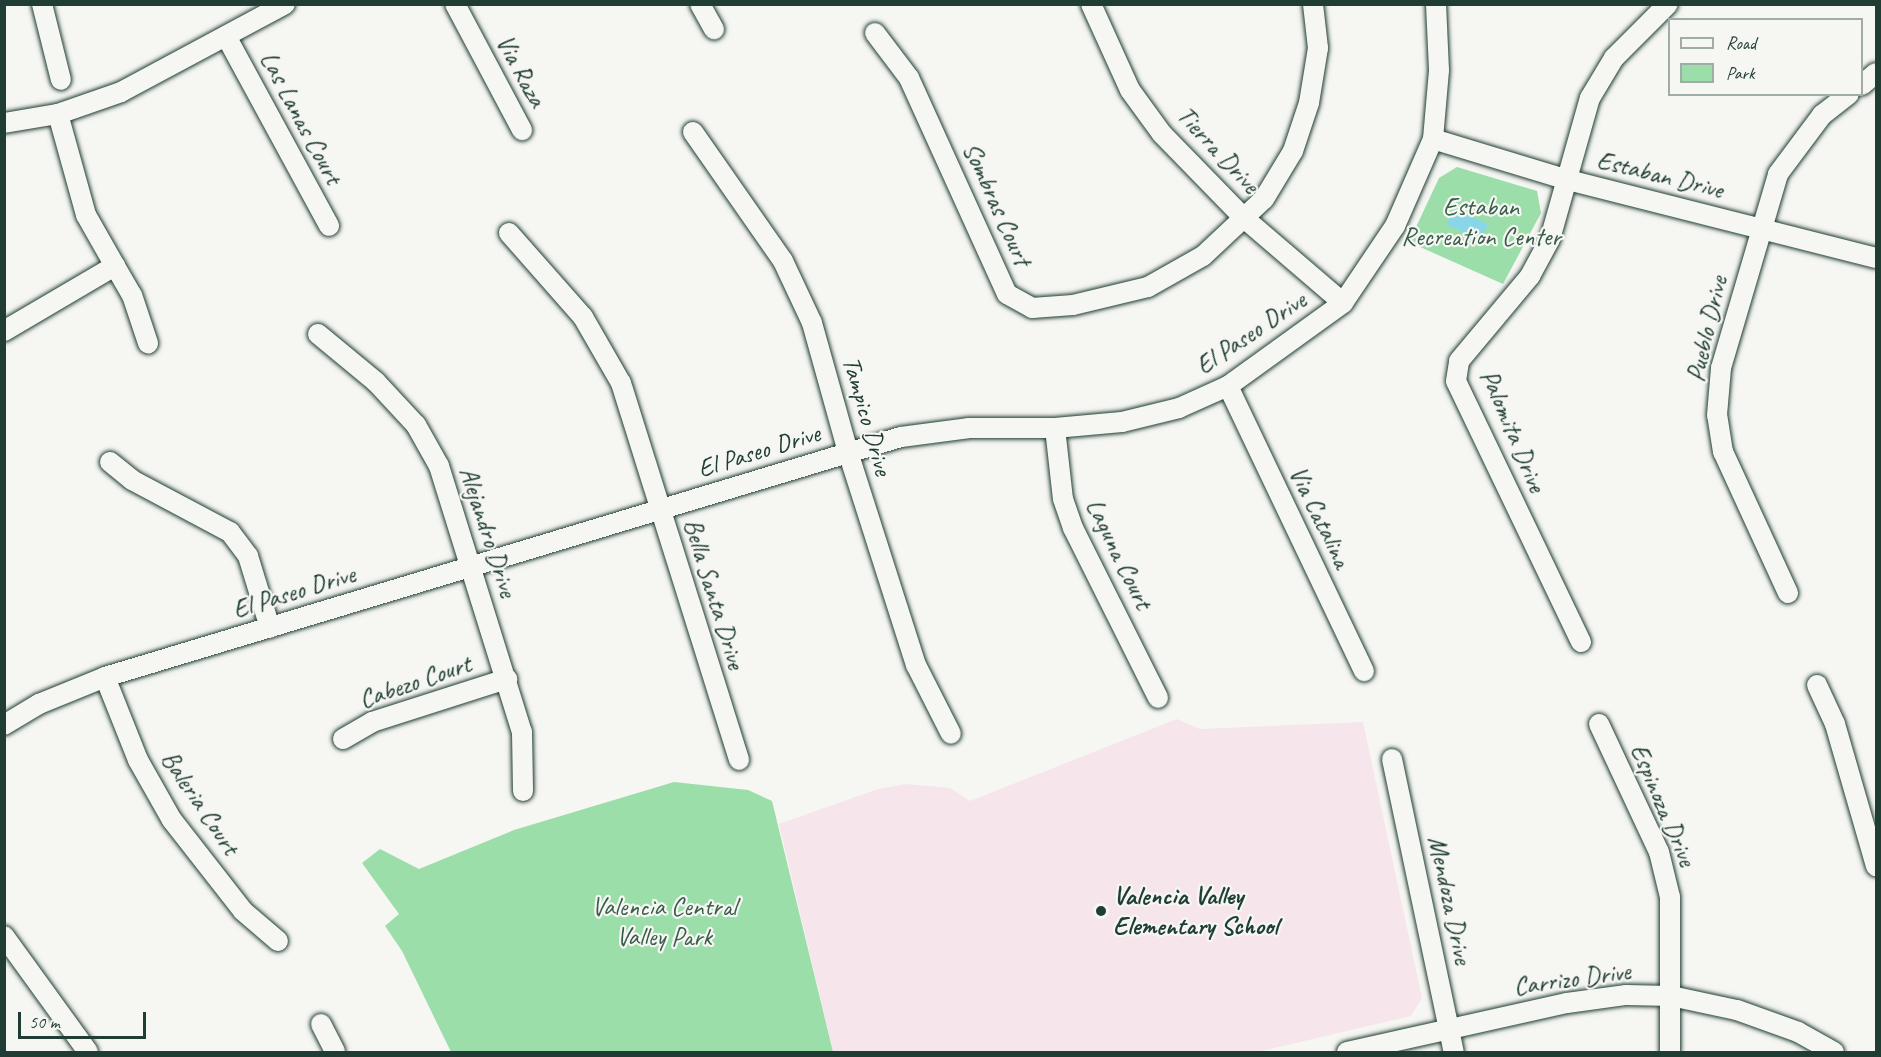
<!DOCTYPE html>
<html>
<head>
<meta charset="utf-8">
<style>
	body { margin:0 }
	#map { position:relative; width:1881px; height:1057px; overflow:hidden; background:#f6f6f2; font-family:Caveat,sans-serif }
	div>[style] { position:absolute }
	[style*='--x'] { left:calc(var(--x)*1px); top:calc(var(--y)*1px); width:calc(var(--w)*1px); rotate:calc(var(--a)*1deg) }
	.built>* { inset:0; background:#f6e6ec }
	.green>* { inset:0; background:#9bdea9 }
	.water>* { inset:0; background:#89d6e8; transform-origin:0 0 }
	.roads { filter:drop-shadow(0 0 2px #1f3d34) drop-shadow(0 0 2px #1f3d34) }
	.minor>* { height:20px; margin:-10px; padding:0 10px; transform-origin:10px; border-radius:10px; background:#f6f6f2 }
	.dots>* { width:16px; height:16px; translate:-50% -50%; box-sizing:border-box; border:3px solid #f6f6f2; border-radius:50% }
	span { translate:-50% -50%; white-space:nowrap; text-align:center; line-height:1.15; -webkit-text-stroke:4.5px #f6f6f2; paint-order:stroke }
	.street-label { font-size:26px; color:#1f3d34 }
	.park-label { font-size:26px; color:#385d4b }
	.poi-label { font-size:26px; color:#1f3d34; font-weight:700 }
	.left { translate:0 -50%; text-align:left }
	.frame { position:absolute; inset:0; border:6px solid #1f3d34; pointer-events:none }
	.legend { position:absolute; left:1668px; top:18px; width:195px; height:78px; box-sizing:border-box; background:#f6f6f2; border:2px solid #a0aca6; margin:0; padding:8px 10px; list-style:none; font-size:18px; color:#1f3d34 }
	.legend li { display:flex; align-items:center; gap:12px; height:30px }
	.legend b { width:30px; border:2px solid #a0aca6 }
	.scale { position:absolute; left:18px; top:1012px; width:128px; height:27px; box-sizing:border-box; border:3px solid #1f3d34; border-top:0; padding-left:8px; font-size:18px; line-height:21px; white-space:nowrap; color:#1f3d34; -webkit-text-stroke:4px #f6f6f2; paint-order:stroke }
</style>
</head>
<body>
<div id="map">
	<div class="built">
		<div style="clip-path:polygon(1177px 719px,1200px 729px,1363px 722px,1422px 998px,1411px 1016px,1257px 1052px,833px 1052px,779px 824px,878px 789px,906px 784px,950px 788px,970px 801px)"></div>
	</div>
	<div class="green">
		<div style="clip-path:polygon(1457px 167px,1537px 191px,1541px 213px,1503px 284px,1409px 242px,1439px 178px)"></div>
		<div style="clip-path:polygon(674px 782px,748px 790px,772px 801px,833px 1052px,451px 1052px,402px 951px,385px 926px,399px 914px,362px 863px,380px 849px,419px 869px,514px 830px)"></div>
	</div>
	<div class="water">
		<div style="left:1453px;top:209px;width:38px;height:17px;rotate:23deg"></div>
	</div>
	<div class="roads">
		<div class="minor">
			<div style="--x:42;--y:4;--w:78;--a:76"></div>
			<div style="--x:455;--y:4;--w:143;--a:62"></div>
			<div style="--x:700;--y:4;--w:29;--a:61"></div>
			<div style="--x:1091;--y:4;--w:94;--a:65.6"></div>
			<div style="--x:1130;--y:90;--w:54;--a:54"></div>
			<div style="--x:1162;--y:134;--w:117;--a:45.7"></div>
			<div style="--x:1244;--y:218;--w:130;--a:40.6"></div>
			<div style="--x:875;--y:33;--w:56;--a:52.9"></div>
			<div style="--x:909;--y:78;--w:237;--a:65.6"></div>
			<div style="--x:1007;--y:294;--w:29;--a:29"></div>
			<div style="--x:1032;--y:308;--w:41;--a:-4.2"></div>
			<div style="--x:1073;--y:305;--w:77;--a:-13.5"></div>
			<div style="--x:1148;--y:287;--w:63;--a:-29.4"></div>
			<div style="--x:1203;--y:256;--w:83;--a:-43.1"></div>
			<div style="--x:1264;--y:199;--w:56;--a:-58.9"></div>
			<div style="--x:1293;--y:151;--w:51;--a:-71.6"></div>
			<div style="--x:1309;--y:103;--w:56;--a:-80.7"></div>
			<div style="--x:1318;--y:48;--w:44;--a:-96.5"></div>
			<div style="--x:226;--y:36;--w:216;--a:61.5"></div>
			<div style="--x:1862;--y:85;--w:18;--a:-41"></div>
			<div style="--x:58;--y:114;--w:105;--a:74.5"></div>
			<div style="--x:86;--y:215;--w:59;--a:60.4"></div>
			<div style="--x:4;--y:123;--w:55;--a:-9.5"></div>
			<div style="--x:58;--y:114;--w:67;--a:-19.2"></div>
			<div style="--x:121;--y:92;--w:186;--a:-28.2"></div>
			<div style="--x:693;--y:132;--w:157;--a:55.1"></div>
			<div style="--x:783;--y:261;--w:68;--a:64.9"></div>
			<div style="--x:812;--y:323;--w:134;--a:74.4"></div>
			<div style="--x:848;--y:452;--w:224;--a:72.3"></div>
			<div style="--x:916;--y:665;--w:77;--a:63.1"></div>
			<div style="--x:1433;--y:139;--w:141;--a:16.9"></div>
			<div style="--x:1568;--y:180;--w:318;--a:14.2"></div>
			<div style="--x:509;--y:233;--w:112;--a:48.6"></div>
			<div style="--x:583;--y:317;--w:76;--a:60.1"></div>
			<div style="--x:621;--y:383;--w:395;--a:72.6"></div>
			<div style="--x:4;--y:331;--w:129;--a:-30.4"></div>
			<div style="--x:115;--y:266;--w:34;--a:60"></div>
			<div style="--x:132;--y:295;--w:51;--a:71.6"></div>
			<div style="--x:318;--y:334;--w:75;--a:39.6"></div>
			<div style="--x:376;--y:382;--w:59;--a:47.1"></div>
			<div style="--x:416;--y:425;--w:47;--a:60.7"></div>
			<div style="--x:439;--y:466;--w:279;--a:72.7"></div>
			<div style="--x:522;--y:732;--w:59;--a:89"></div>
			<div style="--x:1228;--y:386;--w:316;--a:64.5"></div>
			<div style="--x:1055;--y:428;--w:71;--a:83.6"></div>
			<div style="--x:1063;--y:499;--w:31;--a:71"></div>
			<div style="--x:1073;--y:528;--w:190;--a:63.4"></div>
			<div style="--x:110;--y:462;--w:28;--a:39"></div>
			<div style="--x:132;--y:480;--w:111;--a:28"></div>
			<div style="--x:230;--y:532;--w:30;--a:53"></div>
			<div style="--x:248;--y:556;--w:75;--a:73"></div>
			<div style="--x:1788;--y:593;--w:155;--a:-114.7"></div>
			<div style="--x:1723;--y:452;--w:37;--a:-99"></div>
			<div style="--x:1717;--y:415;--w:47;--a:-85.1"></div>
			<div style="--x:1721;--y:368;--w:202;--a:-73.6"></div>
			<div style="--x:1778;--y:174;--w:74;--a:-53.3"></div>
			<div style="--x:1822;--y:115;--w:34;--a:-38"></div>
			<div style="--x:1581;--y:642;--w:289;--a:-115.6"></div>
			<div style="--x:1456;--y:381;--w:20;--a:-81"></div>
			<div style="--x:1459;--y:361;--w:111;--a:-50.1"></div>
			<div style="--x:1530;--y:276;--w:42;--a:-61.6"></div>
			<div style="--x:1550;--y:239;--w:147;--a:-74.2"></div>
			<div style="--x:1590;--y:98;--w:47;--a:-59"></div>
			<div style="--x:1614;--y:58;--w:76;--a:-45"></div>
			<div style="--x:105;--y:677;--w:89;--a:68.3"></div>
			<div style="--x:138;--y:760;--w:69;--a:60.5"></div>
			<div style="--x:172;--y:820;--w:115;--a:52"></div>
			<div style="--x:243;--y:911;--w:46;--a:40.6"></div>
			<div style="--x:1817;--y:685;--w:43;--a:65.2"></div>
			<div style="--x:1835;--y:724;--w:148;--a:73.9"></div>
			<div style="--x:1599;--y:724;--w:141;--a:64.9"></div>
			<div style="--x:1659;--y:852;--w:46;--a:76.3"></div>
			<div style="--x:1670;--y:897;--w:155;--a:90"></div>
			<div style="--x:4;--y:725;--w:41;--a:-31"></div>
			<div style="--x:39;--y:704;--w:71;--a:-22.2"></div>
			<div style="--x:105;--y:677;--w:831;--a:-16.78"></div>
			<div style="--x:901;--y:437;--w:69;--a:-7.5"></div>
			<div style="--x:969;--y:428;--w:86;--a:0"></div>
			<div style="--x:1055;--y:428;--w:67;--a:-5.1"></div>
			<div style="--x:1122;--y:422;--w:59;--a:-13.8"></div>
			<div style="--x:1179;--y:408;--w:54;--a:-24.2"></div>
			<div style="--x:1228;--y:386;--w:142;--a:-35.8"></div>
			<div style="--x:1343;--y:303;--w:93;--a:-56"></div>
			<div style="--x:1395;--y:226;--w:95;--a:-66.4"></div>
			<div style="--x:1433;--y:139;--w:69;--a:-85"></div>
			<div style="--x:1439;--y:70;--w:66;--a:-92.6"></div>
			<div style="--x:343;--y:739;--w:34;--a:-30"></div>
			<div style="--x:372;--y:722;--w:142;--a:-17.7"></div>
			<div style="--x:1392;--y:759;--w:299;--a:78.1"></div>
			<div style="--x:4;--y:936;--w:143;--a:54.1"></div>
			<div style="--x:321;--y:1024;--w:31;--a:63"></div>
			<div style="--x:1347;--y:1052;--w:225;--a:-12.6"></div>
			<div style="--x:1567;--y:1003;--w:60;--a:-7.7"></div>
			<div style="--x:1626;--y:995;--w:45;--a:1.3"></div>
			<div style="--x:1671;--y:996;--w:67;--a:12"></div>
			<div style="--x:1737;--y:1010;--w:65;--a:19.8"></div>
			<div style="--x:1798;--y:1032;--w:41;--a:29.1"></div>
		</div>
	</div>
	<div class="dots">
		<div style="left:1101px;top:911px;background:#1f3d34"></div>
	</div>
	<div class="street-label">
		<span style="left:521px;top:71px;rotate:62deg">Via Raza</span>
		<span style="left:301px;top:118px;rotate:62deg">Las Lanas Court</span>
		<span style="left:1218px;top:150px;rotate:47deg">Tierra Drive</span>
		<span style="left:1660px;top:175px;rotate:14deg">Estaban Drive</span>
		<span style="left:997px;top:204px;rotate:66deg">Sombras Court</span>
		<span style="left:1707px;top:329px;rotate:-77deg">Pueblo Drive</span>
		<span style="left:1251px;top:333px;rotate:-34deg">El Paseo Drive</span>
		<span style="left:867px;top:416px;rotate:74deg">Tampico Drive</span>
		<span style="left:1513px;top:431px;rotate:67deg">Palomita Drive</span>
		<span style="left:759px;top:451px;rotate:-17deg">El Paseo Drive</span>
		<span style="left:1320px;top:517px;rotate:64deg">Via Catalina</span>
		<span style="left:488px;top:532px;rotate:72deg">Alejandro Drive</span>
		<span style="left:1119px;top:554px;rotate:64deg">Laguna Court</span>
		<span style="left:294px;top:592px;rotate:-17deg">El Paseo Drive</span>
		<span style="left:714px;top:594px;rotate:73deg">Bella Santa Drive</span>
		<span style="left:415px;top:682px;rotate:-19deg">Cabezo Court</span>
		<span style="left:200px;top:803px;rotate:56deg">Baleria Court</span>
		<span style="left:1663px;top:805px;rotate:67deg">Espinoza Drive</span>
		<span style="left:1450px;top:900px;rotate:78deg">Mendoza Drive</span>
		<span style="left:1572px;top:979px;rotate:-8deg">Carrizo Drive</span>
	</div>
	<div class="park-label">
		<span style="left:1481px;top:222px">Estaban<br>Recreation Center</span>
		<span style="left:664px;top:922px">Valencia Central<br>Valley Park</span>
	</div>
	<div class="poi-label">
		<span class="left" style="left:1113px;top:911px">Valencia Valley<br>Elementary School</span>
	</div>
	<div class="frame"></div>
	<ul class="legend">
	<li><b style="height:8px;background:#f6f6f2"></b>Road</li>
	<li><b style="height:16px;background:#9bdea9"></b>Park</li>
	</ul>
	<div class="scale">50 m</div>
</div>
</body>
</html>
